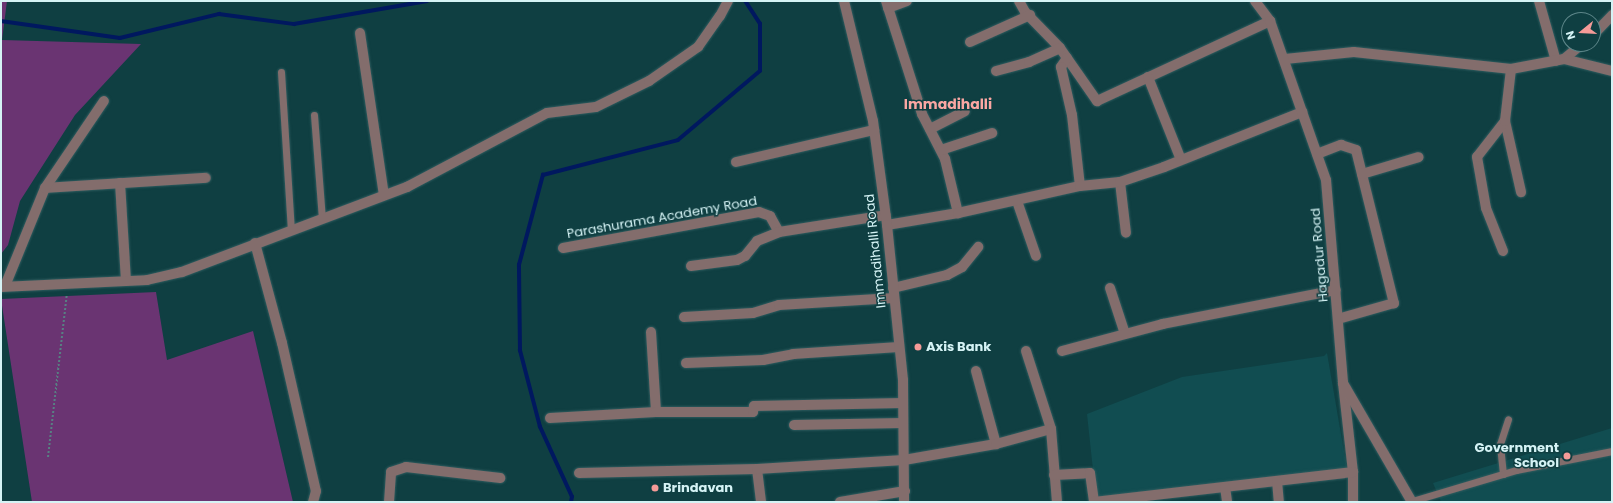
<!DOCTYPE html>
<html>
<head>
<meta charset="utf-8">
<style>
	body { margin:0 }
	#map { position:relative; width:1613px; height:503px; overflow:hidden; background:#0f3f42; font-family:Poppins,sans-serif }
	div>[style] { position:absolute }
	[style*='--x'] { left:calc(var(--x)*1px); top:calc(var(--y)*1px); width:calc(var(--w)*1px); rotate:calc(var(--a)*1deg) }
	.built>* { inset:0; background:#114d51 }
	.green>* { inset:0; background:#6a3472 }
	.stream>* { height:3.5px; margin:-1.75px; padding:0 1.75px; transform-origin:1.75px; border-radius:1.75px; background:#00185f }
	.path>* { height:2px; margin-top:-1px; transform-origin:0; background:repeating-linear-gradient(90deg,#578083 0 2px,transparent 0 4px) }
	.roads { filter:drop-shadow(0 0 1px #2f5c5f) drop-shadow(0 0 1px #2f5c5f) }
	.service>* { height:7px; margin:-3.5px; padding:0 3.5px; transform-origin:3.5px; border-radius:3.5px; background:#836d6c }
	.minor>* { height:10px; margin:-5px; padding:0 5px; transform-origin:5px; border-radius:5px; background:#836d6c }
	.tertiary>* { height:10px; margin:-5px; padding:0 5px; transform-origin:5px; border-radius:5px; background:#836d6c }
	.dots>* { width:11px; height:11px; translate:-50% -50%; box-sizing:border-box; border:2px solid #0f3f42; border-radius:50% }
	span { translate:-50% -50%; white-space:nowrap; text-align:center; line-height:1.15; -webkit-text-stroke:3px #0f3f42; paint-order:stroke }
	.street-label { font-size:13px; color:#d5f3f5 }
	.poi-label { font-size:13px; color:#d5f3f5; font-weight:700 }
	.left { translate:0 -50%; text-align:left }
	.right { translate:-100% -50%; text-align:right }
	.neighbourhood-label { font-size:14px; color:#faa7a3; font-weight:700 }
	.frame { position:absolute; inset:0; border:2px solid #d5f3f5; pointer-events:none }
	.north { position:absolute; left:1561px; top:12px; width:40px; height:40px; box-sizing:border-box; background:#0f3f42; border:1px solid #5e878a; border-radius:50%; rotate:252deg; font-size:11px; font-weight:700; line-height:16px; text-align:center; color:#d5f3f5 }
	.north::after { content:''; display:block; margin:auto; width:14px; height:18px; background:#f59b98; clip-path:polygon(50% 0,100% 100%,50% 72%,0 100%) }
</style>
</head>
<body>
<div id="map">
	<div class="built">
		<div style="clip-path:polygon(1327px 353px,1347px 469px,1096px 498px,1087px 414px,1182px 377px,1324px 356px)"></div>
		<div style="clip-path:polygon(1612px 428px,1612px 502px,1441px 502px,1433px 483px)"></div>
	</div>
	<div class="green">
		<div style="clip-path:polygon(1px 1px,7px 1px,2px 40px,141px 44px,75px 115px,20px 201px,8px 245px,1px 254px)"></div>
		<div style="clip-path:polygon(156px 292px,167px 360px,253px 331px,293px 502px,32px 502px,1px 299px)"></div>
	</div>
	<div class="stream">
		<div style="--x:1;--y:21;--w:120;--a:8.1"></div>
		<div style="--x:120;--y:38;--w:102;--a:-13.6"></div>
		<div style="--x:219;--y:14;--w:76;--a:7.6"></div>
		<div style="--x:294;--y:24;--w:135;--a:-9.8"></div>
		<div style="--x:571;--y:502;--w:5;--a:-79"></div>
		<div style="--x:572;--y:497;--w:77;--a:-114.6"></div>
		<div style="--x:540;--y:427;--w:79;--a:-104.7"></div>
		<div style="--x:520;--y:351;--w:86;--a:-90.7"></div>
		<div style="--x:519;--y:265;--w:93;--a:-75.1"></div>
		<div style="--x:543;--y:175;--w:139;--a:-14.5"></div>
		<div style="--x:678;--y:140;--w:107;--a:-40.1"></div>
		<div style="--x:760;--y:71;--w:47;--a:-90"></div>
		<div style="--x:760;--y:24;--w:27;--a:-123"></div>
	</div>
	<div class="path">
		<div style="--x:48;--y:457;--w:164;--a:-83.4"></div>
	</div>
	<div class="roads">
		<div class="service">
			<div style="--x:281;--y:72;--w:157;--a:86.4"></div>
			<div style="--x:314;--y:115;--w:103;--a:85.6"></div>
			<div style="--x:1503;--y:474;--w:30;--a:-96"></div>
			<div style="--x:1500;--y:444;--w:26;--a:-72"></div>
			<div style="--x:1412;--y:501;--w:109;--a:-16.6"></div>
			<div style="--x:1516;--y:470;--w:98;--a:-11.2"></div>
		</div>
		<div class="minor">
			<div style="--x:886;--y:1;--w:119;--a:72.3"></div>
			<div style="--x:922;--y:114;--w:51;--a:62.9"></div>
			<div style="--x:945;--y:159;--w:56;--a:76.5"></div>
			<div style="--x:1019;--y:1;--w:13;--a:61"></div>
			<div style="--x:1025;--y:12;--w:50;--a:45.8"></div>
			<div style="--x:1060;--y:48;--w:65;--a:55.1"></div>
			<div style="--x:1097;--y:101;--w:191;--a:-24.8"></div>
			<div style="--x:1539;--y:1;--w:62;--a:74.2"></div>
			<div style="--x:888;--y:8;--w:20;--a:-20"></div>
			<div style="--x:360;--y:33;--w:164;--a:81.6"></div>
			<div style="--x:1593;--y:35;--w:28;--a:-46"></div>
			<div style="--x:970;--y:42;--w:66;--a:-24.2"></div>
			<div style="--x:1067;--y:58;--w:11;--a:124"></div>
			<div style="--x:1061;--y:67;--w:49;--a:77.1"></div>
			<div style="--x:1072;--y:115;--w:71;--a:83.6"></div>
			<div style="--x:1285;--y:59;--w:69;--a:-5.8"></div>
			<div style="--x:1354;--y:52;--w:158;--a:6.2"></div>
			<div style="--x:1511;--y:69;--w:54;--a:-10.7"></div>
			<div style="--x:1564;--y:59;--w:23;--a:-40"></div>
			<div style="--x:1564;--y:59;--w:49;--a:14"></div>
			<div style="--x:996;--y:71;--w:34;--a:-15"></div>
			<div style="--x:1029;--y:62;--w:34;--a:-24"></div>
			<div style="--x:1148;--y:77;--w:89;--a:68.3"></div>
			<div style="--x:1505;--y:121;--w:73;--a:77.3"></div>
			<div style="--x:930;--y:129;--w:39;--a:-27"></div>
			<div style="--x:941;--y:150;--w:54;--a:-18.4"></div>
			<div style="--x:1317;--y:154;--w:26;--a:-21"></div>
			<div style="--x:1341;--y:145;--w:16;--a:18"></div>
			<div style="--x:1356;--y:150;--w:158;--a:76.1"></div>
			<div style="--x:1394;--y:303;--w:58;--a:164.1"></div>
			<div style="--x:736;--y:162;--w:142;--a:-13.1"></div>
			<div style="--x:1362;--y:174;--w:59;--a:-16.6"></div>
			<div style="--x:1120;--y:182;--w:51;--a:83.3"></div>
			<div style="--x:120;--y:183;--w:98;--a:86.5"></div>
			<div style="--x:45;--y:188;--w:161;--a:-3.6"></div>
			<div style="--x:1017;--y:201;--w:58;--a:70.9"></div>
			<div style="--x:887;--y:225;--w:72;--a:-9.6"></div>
			<div style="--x:958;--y:213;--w:125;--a:-12.5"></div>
			<div style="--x:1080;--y:186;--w:40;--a:-5.7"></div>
			<div style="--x:1120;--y:182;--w:46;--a:-18.8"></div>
			<div style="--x:1164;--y:167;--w:149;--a:-21.7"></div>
			<div style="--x:255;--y:243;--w:104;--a:74.9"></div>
			<div style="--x:282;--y:343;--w:152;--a:77.1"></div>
			<div style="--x:316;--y:491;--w:11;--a:105"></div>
			<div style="--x:563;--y:248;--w:199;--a:-10.4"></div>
			<div style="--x:759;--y:212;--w:12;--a:20"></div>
			<div style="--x:770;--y:216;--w:18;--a:61"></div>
			<div style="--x:779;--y:232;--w:108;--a:-9"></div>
			<div style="--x:1503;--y:251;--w:46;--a:-111.6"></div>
			<div style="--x:1486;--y:208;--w:52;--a:-100"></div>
			<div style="--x:1477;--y:157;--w:46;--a:-52.1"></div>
			<div style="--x:1505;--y:121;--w:52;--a:-83.4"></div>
			<div style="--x:691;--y:266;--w:46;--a:-7.4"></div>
			<div style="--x:737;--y:260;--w:9;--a:-27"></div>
			<div style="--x:745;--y:256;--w:19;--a:-51"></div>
			<div style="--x:757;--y:241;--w:24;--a:-22"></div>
			<div style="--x:5;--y:286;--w:106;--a:-67.8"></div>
			<div style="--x:45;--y:188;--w:105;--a:-55.9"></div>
			<div style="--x:1;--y:287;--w:146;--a:-2.7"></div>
			<div style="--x:147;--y:280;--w:36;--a:-13"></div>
			<div style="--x:182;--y:272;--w:241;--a:-20.7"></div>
			<div style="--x:407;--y:187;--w:158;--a:-27.9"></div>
			<div style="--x:547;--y:113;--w:49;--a:-7"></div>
			<div style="--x:596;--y:107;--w:59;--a:-26.1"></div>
			<div style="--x:649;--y:81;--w:60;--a:-34.8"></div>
			<div style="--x:698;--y:47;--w:38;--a:-55"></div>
			<div style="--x:720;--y:16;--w:17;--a:-62"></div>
			<div style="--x:893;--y:288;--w:56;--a:-13.5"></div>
			<div style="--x:947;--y:275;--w:17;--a:-28"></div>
			<div style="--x:962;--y:267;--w:26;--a:-51"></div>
			<div style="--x:1110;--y:288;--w:48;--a:71.9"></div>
			<div style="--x:684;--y:317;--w:69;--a:-3.3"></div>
			<div style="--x:753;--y:313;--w:27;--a:-17"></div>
			<div style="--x:779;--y:305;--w:115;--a:-3.5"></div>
			<div style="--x:651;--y:332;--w:80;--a:86.4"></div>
			<div style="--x:1026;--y:351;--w:82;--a:72.2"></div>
			<div style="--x:1062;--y:351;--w:105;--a:-15"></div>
			<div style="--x:1163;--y:324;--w:176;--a:-11.1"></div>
			<div style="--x:686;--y:363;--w:77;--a:-2.2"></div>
			<div style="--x:763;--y:360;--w:31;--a:-11"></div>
			<div style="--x:793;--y:354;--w:106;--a:-3.8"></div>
			<div style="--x:976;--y:371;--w:76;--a:74.7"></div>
			<div style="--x:1343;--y:383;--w:90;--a:83.6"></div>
			<div style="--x:1353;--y:472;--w:30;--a:90"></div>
			<div style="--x:550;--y:418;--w:106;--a:-3.2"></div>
			<div style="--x:656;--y:412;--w:97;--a:0"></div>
			<div style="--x:753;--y:412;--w:6;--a:-81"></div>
			<div style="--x:754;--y:406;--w:149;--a:-1.2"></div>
			<div style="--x:794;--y:425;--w:109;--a:-1.1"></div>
			<div style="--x:757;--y:469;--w:33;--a:83"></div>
			<div style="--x:579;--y:473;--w:178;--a:-1.3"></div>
			<div style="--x:757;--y:469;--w:147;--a:-3.5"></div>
			<div style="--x:904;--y:460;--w:93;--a:-9.9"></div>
			<div style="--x:996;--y:444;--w:57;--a:-15.3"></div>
			<div style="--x:1051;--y:429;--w:73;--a:85.3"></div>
			<div style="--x:1054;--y:475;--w:36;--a:-3"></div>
			<div style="--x:1090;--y:473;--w:29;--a:82"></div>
			<div style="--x:1094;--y:502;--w:261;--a:-6.6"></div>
			<div style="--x:1277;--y:481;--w:21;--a:85"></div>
			<div style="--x:1225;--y:487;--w:15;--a:82"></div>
			<div style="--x:389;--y:502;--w:30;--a:-86"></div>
			<div style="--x:391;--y:472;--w:16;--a:-18"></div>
			<div style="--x:406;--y:467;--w:95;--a:6.7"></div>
			<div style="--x:840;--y:502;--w:66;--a:-9.6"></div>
		</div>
		<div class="tertiary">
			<div style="--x:844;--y:1;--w:123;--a:76.4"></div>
			<div style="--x:873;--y:121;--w:105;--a:82.3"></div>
			<div style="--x:887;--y:225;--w:156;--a:84.1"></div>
			<div style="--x:903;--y:380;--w:122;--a:89.5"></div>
			<div style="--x:1255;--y:1;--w:25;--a:53"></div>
			<div style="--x:1270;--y:21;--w:169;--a:70.6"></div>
			<div style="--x:1326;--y:180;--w:204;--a:85.2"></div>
			<div style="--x:1343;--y:383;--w:138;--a:59.9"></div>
		</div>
	</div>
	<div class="dots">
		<div style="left:918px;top:347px;background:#f59b98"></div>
		<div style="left:1567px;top:456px;background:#f59b98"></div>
		<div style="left:655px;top:488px;background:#f59b98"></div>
	</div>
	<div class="street-label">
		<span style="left:662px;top:218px;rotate:-10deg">Parashurama Academy Road</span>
		<span style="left:876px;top:251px;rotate:-96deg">Immadihalli Road</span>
		<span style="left:1320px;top:255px;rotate:-95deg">Hagadur Road</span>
	</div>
	<div class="poi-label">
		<span class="left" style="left:926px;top:347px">Axis Bank</span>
		<span class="right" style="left:1559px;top:456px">Government<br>School</span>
		<span class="left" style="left:663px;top:488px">Brindavan</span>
	</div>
	<div class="neighbourhood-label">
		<span style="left:948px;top:104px">Immadihalli</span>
	</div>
	<div class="frame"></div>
	<div class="north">N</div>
</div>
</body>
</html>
